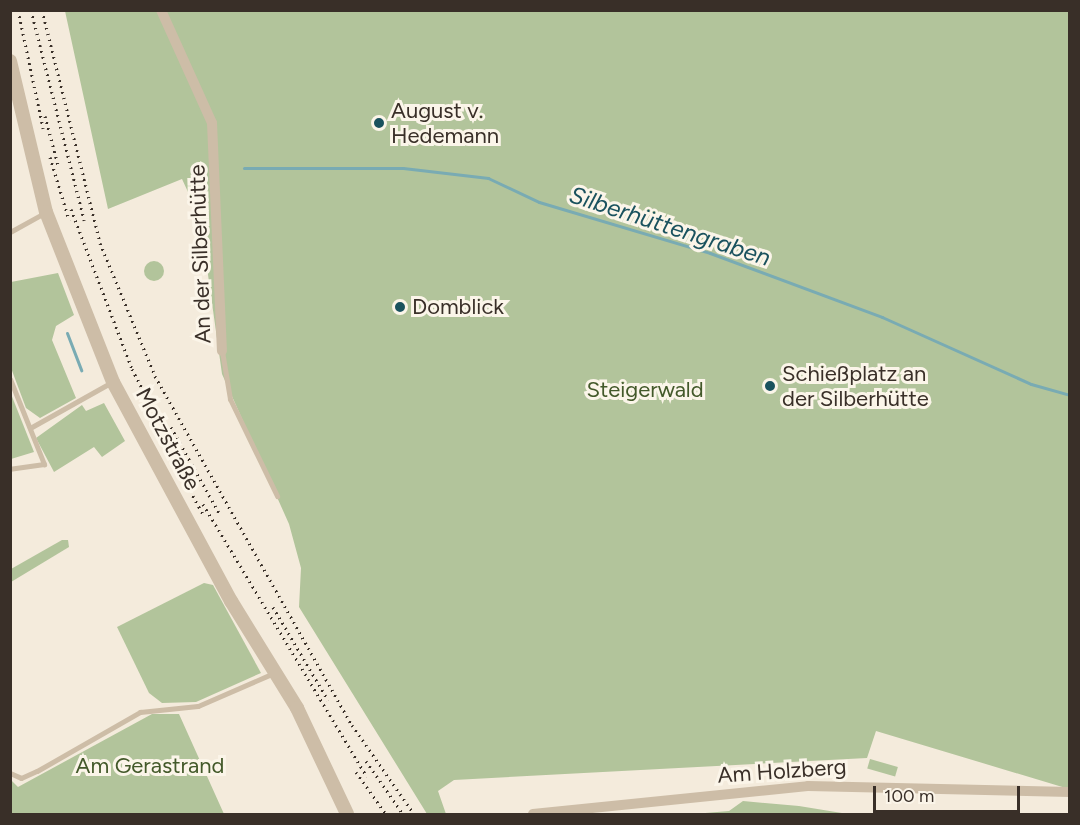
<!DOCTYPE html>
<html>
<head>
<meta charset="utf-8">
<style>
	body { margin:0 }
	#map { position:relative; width:1080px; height:825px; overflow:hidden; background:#f4ebdc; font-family:Figtree,sans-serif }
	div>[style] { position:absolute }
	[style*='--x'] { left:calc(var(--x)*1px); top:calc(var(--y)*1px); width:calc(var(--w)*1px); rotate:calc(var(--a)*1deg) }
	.green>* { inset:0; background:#b2c49b; transform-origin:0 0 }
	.round { border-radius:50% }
	.stream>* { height:3px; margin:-1.5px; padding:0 1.5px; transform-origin:1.5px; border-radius:1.5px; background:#79abb3 }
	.service>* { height:5px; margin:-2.5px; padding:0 2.5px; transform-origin:2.5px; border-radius:2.5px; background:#cdbda7 }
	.minor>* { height:10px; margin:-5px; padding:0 5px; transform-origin:5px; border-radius:5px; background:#cdbda7 }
	.tertiary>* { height:14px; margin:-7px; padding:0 7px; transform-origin:7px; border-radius:7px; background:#cdbda7 }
	.rail>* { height:3px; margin-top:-1.5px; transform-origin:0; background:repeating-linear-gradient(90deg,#392f28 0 1.5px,transparent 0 6px) }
	.dots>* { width:16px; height:16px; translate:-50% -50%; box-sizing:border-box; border:3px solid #fbf5e9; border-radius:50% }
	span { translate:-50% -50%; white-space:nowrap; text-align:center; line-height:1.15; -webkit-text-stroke:6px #fbf5e9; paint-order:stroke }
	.poi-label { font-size:22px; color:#392f28 }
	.left { translate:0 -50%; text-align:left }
	.street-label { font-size:22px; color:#392f28 }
	.park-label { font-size:22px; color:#43592a }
	.water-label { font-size:24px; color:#1a525e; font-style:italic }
	.frame { position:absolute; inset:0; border:12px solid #392f28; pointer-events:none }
	.scale { position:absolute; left:873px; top:786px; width:147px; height:27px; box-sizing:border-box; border:3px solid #392f28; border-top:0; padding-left:8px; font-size:18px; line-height:21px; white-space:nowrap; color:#392f28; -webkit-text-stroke:4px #fbf5e9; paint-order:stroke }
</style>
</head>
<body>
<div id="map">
	<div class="green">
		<div style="clip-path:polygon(65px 11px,1069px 11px,1069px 789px,876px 731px,867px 758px,454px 780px,438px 791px,446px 814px,427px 814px,299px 607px,301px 568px,289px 524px,222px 374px,200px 218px,182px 179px,108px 209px)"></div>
		<div class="round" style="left:144px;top:261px;width:20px;height:20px"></div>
		<div style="clip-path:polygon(58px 273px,74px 315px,56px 326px,52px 340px,76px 398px,40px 418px,26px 408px,11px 368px,11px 282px)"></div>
		<div style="clip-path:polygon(11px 394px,34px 452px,11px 459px,10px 459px)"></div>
		<div style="clip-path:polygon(104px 403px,125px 441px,102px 457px,94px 447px,54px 472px,36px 438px,82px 405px,86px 411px)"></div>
		<div style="clip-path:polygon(62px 540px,68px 540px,69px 547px,11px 582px,11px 569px)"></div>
		<div style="clip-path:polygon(204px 583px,213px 585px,261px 673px,196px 702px,162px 703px,149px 693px,117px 627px)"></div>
		<div style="clip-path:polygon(152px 714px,179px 714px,224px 814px,11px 814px,11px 780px,18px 787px)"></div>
		<div style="left:870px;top:759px;width:29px;height:10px;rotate:16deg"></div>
		<div style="clip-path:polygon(743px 801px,799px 806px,848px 814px,693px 814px,729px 811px)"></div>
	</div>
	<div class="stream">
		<div style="--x:244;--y:168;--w:159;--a:0"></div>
		<div style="--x:403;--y:168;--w:86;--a:6.7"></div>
		<div style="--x:488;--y:178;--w:56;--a:25.2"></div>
		<div style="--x:539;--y:202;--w:178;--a:16.6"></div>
		<div style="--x:710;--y:253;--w:184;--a:20.4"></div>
		<div style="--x:882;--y:317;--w:163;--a:24.2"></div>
		<div style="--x:1031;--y:384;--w:41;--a:15.8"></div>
		<div style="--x:67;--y:333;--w:40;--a:69"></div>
	</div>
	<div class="service">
		<div style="--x:10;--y:232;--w:39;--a:-29"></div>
		<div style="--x:222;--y:351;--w:49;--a:80.5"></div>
		<div style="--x:230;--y:399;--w:108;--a:64.1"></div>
		<div style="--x:10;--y:379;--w:92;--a:68.2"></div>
		<div style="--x:44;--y:464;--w:34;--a:172"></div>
		<div style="--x:30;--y:428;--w:94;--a:-29.3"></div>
		<div style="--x:10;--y:773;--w:12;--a:24"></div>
		<div style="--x:21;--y:778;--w:17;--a:-24"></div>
		<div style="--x:37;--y:771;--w:119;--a:-29.8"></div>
		<div style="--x:140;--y:712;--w:58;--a:-5.9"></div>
		<div style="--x:198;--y:706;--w:83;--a:-23.5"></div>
	</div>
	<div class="minor">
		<div style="--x:161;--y:10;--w:124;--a:65.7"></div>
		<div style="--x:212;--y:123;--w:228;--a:87.5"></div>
		<div style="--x:533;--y:814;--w:276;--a:-5.8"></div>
		<div style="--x:808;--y:786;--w:262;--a:1.3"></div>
	</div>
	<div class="tertiary">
		<div style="--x:10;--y:61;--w:155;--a:76.6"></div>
		<div style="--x:46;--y:212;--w:183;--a:68.5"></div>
		<div style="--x:113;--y:382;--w:249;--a:61.7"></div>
		<div style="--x:231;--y:601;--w:126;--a:58.3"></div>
		<div style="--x:297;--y:708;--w:117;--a:64.7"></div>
	</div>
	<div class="rail">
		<div style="--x:18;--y:10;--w:121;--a:78"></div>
		<div style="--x:31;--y:10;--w:217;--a:75.8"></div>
		<div style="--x:42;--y:10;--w:240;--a:76"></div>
		<div style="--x:100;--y:243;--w:144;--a:67.5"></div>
		<div style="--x:155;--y:376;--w:401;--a:60.6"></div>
		<div style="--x:352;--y:725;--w:108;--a:55.1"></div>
		<div style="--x:45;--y:116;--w:51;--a:75.1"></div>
		<div style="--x:50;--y:157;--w:66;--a:73.2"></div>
		<div style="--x:71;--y:209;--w:171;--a:69.1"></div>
		<div style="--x:132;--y:369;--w:84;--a:62.2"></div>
		<div style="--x:171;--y:427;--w:98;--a:60.8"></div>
		<div style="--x:161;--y:438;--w:87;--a:61.1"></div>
		<div style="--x:203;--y:504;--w:318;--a:59"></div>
		<div style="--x:273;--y:607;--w:108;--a:59.4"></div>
		<div style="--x:366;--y:761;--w:65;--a:55.1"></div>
		<div style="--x:356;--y:772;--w:52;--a:54.5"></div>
	</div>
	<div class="dots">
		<div style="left:379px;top:123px;background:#1a525e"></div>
		<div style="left:400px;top:307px;background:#1a525e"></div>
		<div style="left:770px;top:386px;background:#1a525e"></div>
	</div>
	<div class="poi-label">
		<span class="left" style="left:391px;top:123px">August v.<br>Hedemann</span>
		<span class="left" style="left:412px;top:307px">Domblick</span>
		<span class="left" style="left:782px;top:386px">Schießplatz an<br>der Silberhütte</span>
	</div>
	<div class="street-label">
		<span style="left:200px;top:254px;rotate:-92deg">An der Silberhütte</span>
		<span style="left:168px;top:439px;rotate:62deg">Motzstraße</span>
		<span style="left:782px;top:771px;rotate:-4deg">Am Holzberg</span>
	</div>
	<div class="park-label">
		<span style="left:645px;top:390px">Steigerwald</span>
		<span style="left:150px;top:766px">Am Gerastrand</span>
	</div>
	<div class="water-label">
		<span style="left:670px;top:226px;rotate:18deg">Silberhüttengraben</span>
	</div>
	<div class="frame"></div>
	<div class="scale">100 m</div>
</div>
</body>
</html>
